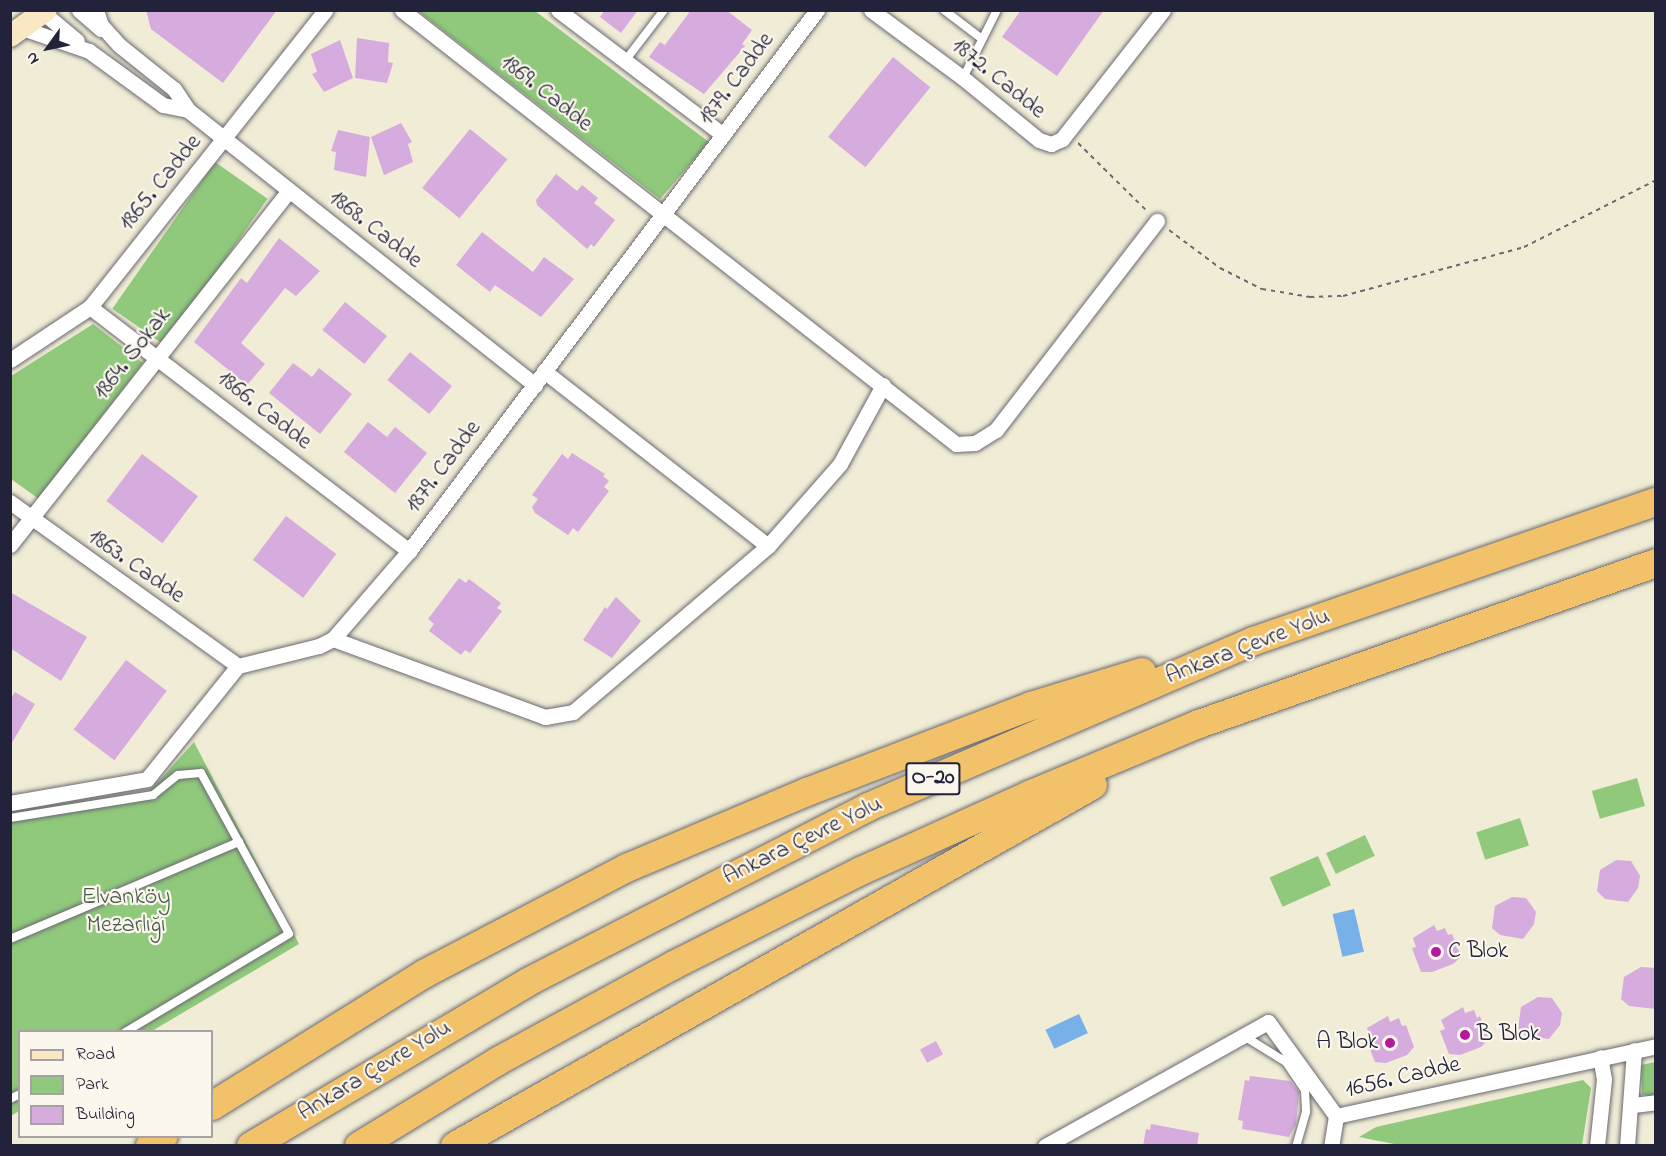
<!DOCTYPE html>
<html>
<head>
<meta charset="utf-8">
<style>
	body { margin:0 }
	#map { position:relative; width:1666px; height:1156px; overflow:hidden; background:#f1ecd5; font-family:"Indie Flower",sans-serif }
	div>[style] { position:absolute }
	[style*='--x'] { left:calc(var(--x)*1px); top:calc(var(--y)*1px); width:calc(var(--w)*1px); rotate:calc(var(--a)*1deg) }
	.green>* { inset:0; background:#90c97c; transform-origin:0 0 }
	.water>* { inset:0; background:#78b1e8; transform-origin:0 0 }
	.building>* { inset:0; background:#d6abde; transform-origin:0 0 }
	.path>* { height:2px; margin-top:-1px; transform-origin:0; background:repeating-linear-gradient(90deg,#6a6971 0 4.5px,transparent 0 9px) }
	.roads { filter:drop-shadow(0 0 2px #6a6971) drop-shadow(0 0 2px #6a6971) }
	.lane>* { height:8px; margin:-4px; padding:0 4px; transform-origin:4px; border-radius:4px; background:#fff }
	.street>* { height:15px; margin:-7.5px; padding:0 7.5px; transform-origin:7.5px; border-radius:7.5px; background:#fff }
	.secondary>* { height:22px; margin:-11px; padding:0 11px; transform-origin:11px; border-radius:11px; background:#fae7c3 }
	.highway>* { height:28px; margin:-14px; padding:0 14px; transform-origin:14px; border-radius:14px; background:#f2c26a }
	.dots>* { width:16px; height:16px; translate:-50% -50%; box-sizing:border-box; border:3px solid #fbf7ec; border-radius:50% }
	span { translate:-50% -50%; white-space:nowrap; text-align:center; line-height:1.15; -webkit-text-stroke:4.5px #fbf7ec; paint-order:stroke }
	.shield-label span { padding:2px 4px; background:#fbf7ec; border:2px solid; border-radius:4px; -webkit-text-stroke-width:0 }
	.shield-label { font-size:22px; color:#22223b; font-weight:700 }
	.street-label { font-size:24px; color:#22223b }
	.park-label { font-size:24px; color:#485c52 }
	.poi-label { font-size:24px; color:#22223b }
	.left { translate:0 -50%; text-align:left }
	.right { translate:-100% -50%; text-align:right }
	.frame { position:absolute; inset:0; border:12px solid #22223b; pointer-events:none }
	.legend { position:absolute; left:18px; top:1030px; width:195px; height:108px; box-sizing:border-box; background:#fbf7ec; border:2px solid #a4a2a5; margin:0; padding:8px 10px; list-style:none; font-size:18px; color:#22223b }
	.legend li { display:flex; align-items:center; gap:12px; height:30px }
	.legend b { width:30px; border:2px solid #a4a2a5 }
	.north { position:absolute; left:18px; top:18px; width:60px; height:60px; -webkit-text-stroke:4px #fbf7ec; paint-order:stroke; rotate:237deg; font-size:16px; font-weight:700; line-height:24px; text-align:center; color:#22223b }
	.north::after { content:''; display:block; margin:auto; width:21px; height:27px; background:#22223b; clip-path:polygon(50% 0,100% 100%,50% 72%,0 100%) }
</style>
</head>
<body>
<div id="map">
	<div class="green">
		<div style="clip-path:polygon(418px 11px,535px 11px,709px 142px,660px 199px)"></div>
		<div style="left:215px;top:162px;width:64px;height:179px;rotate:35deg"></div>
		<div style="clip-path:polygon(93px 324px,143px 363px,39px 499px,11px 479px,11px 376px)"></div>
		<div style="clip-path:polygon(194px 742px,299px 944px,152px 1031px,20px 1032px,19px 1111px,11px 1116px,11px 813px,150px 791px)"></div>
		<div style="left:1637px;top:778px;width:29px;height:47px;rotate:74deg"></div>
		<div style="left:1520px;top:818px;width:29px;height:46px;rotate:72deg"></div>
		<div style="left:1365px;top:835px;width:23px;height:43px;rotate:65deg"></div>
		<div style="left:1318px;top:856px;width:32px;height:53px;rotate:66deg"></div>
		<div style="clip-path:polygon(1655px 1062px,1655px 1096px,1651px 1097px,1642px 1094px,1641px 1065px)"></div>
		<div style="clip-path:polygon(1583px 1080px,1591px 1088px,1582px 1145px,1404px 1146px,1359px 1137px,1376px 1127px)"></div>
	</div>
	<div class="water">
		<div style="left:1354px;top:909px;width:44px;height:22px;rotate:77deg"></div>
		<div style="left:1079px;top:1014px;width:21px;height:37px;rotate:65deg"></div>
	</div>
	<div class="building">
		<div style="clip-path:polygon(146px 10px,277px 10px,223px 83px,151px 29px)"></div>
		<div style="clip-path:polygon(605px 10px,638px 10px,621px 33px,600px 17px)"></div>
		<div style="clip-path:polygon(691px 10px,726px 10px,752px 30px,742px 44px,745px 46px,704px 94px,649px 57px,660px 42px,665px 45px)"></div>
		<div style="clip-path:polygon(1021px 10px,1104px 10px,1057px 76px,1002px 37px)"></div>
		<div style="clip-path:polygon(357px 38px,389px 43px,388px 62px,393px 63px,387px 83px,355px 78px)"></div>
		<div style="clip-path:polygon(340px 40px,353px 78px,324px 92px,312px 74px,317px 72px,311px 54px)"></div>
		<div style="left:893px;top:57px;width:48px;height:103px;rotate:39deg"></div>
		<div style="clip-path:polygon(401px 123px,412px 142px,408px 144px,413px 162px,384px 175px,371px 137px)"></div>
		<div style="left:470px;top:129px;width:48px;height:76px;rotate:39deg"></div>
		<div style="clip-path:polygon(338px 130px,370px 137px,366px 177px,334px 170px,336px 152px,331px 151px)"></div>
		<div style="clip-path:polygon(556px 174px,577px 191px,582px 185px,598px 198px,594px 203px,615px 220px,594px 247px,591px 244px,587px 249px,537px 205px,536px 200px)"></div>
		<div style="clip-path:polygon(482px 232px,533px 272px,544px 257px,574px 279px,541px 317px,495px 285px,490px 292px,456px 265px)"></div>
		<div style="clip-path:polygon(279px 238px,320px 271px,296px 296px,285px 288px,241px 343px,265px 364px,247px 385px,194px 342px,241px 278px,247px 283px)"></div>
		<div style="left:345px;top:302px;width:54px;height:36px;rotate:39deg"></div>
		<div style="left:410px;top:352px;width:54px;height:36px;rotate:39deg"></div>
		<div style="clip-path:polygon(293px 363px,312px 377px,319px 368px,352px 394px,320px 434px,269px 393px)"></div>
		<div style="clip-path:polygon(368px 422px,387px 437px,395px 427px,427px 453px,395px 493px,344px 452px)"></div>
		<div style="clip-path:polygon(572px 453px,605px 474px,603px 476px,609px 481px,604px 487px,609px 491px,578px 532px,573px 528px,568px 535px,535px 513px,532px 507px,538px 499px,532px 495px,562px 454px,568px 459px)"></div>
		<div style="left:142px;top:454px;width:70px;height:59px;rotate:37deg"></div>
		<div style="left:286px;top:516px;width:63px;height:55px;rotate:37deg"></div>
		<div style="clip-path:polygon(459px 578px,466px 583px,469px 579px,501px 603px,497px 608px,502px 611px,470px 653px,465px 650px,461px 655px,429px 631px,434px 624px,428px 619px)"></div>
		<div style="clip-path:polygon(10px 592px,87px 637px,61px 681px,10px 648px)"></div>
		<div style="clip-path:polygon(616px 597px,641px 621px,612px 658px,583px 640px,605px 607px,607px 609px)"></div>
		<div style="left:126px;top:660px;width:51px;height:87px;rotate:37deg"></div>
		<div style="clip-path:polygon(15px 692px,35px 704px,10px 746px,10px 699px)"></div>
		<div style="clip-path:polygon(1616px 860px,1631px 861px,1640px 876px,1638px 888px,1628px 902px,1605px 899px,1597px 891px,1600px 870px)"></div>
		<div style="clip-path:polygon(1512px 897px,1526px 898px,1536px 912px,1534px 924px,1523px 939px,1500px 935px,1492px 928px,1495px 906px)"></div>
		<div style="clip-path:polygon(1434px 925px,1437px 931px,1445px 928px,1448px 935px,1452px 934px,1461px 957px,1453px 964px,1432px 972px,1421px 972px,1412px 948px,1416px 947px,1413px 938px)"></div>
		<div style="clip-path:polygon(1641px 967px,1656px 968px,1656px 1009px,1629px 1006px,1621px 999px,1624px 977px)"></div>
		<div style="clip-path:polygon(1538px 997px,1552px 998px,1562px 1013px,1560px 1025px,1549px 1039px,1526px 1036px,1518px 1029px,1521px 1007px)"></div>
		<div style="clip-path:polygon(1463px 1007px,1465px 1013px,1474px 1010px,1477px 1018px,1480px 1016px,1489px 1039px,1481px 1047px,1460px 1055px,1449px 1054px,1440px 1031px,1445px 1029px,1441px 1020px)"></div>
		<div style="clip-path:polygon(1388px 1016px,1390px 1022px,1399px 1018px,1402px 1026px,1406px 1025px,1414px 1047px,1407px 1055px,1386px 1063px,1375px 1062px,1366px 1039px,1370px 1037px,1367px 1028px)"></div>
		<div style="left:936px;top:1041px;width:15px;height:18px;rotate:62deg"></div>
		<div style="clip-path:polygon(1250px 1076px,1290px 1081px,1299px 1092px,1296px 1124px,1289px 1137px,1242px 1129px,1243px 1121px,1238px 1120px,1245px 1080px,1249px 1081px)"></div>
		<div style="clip-path:polygon(1151px 1124px,1199px 1133px,1197px 1146px,1143px 1146px,1146px 1129px,1150px 1130px)"></div>
	</div>
	<div class="path">
		<div style="--x:1078;--y:143;--w:97;--a:44.6"></div>
		<div style="--x:1169;--y:230;--w:64;--a:36.7"></div>
		<div style="--x:1220;--y:268;--w:47;--a:26.6"></div>
		<div style="--x:1262;--y:289;--w:49;--a:9.5"></div>
		<div style="--x:1310;--y:297;--w:33;--a:-2"></div>
		<div style="--x:1343;--y:296;--w:188;--a:-15.1"></div>
		<div style="--x:1524;--y:247;--w:148;--a:-26.9"></div>
	</div>
	<div class="roads">
		<div class="lane">
			<div style="--x:944;--y:10;--w:48;--a:37.3"></div>
			<div style="--x:625;--y:61;--w:64;--a:-52.6"></div>
			<div style="--x:963;--y:78;--w:76;--a:-63.4"></div>
			<div style="--x:10;--y:818;--w:145;--a:-9.1"></div>
			<div style="--x:153;--y:795;--w:32;--a:-39"></div>
			<div style="--x:178;--y:775;--w:23;--a:-5"></div>
			<div style="--x:201;--y:773;--w:183;--a:61.3"></div>
			<div style="--x:289;--y:934;--w:191;--a:149.1"></div>
			<div style="--x:10;--y:939;--w:249;--a:-23"></div>
			<div style="--x:1244;--y:1036;--w:49;--a:31.8"></div>
			<div style="--x:1286;--y:1062;--w:34;--a:56"></div>
			<div style="--x:1305;--y:1090;--w:22;--a:87"></div>
			<div style="--x:1306;--y:1112;--w:35;--a:106"></div>
			<div style="--x:10;--y:1099;--w:11;--a:-27"></div>
		</div>
		<div class="street">
			<div style="--x:40;--y:10;--w:48;--a:40"></div>
			<div style="--x:79;--y:10;--w:29;--a:41"></div>
			<div style="--x:96;--y:10;--w:16;--a:72"></div>
			<div style="--x:101;--y:25;--w:27;--a:48"></div>
			<div style="--x:119;--y:45;--w:70;--a:38.7"></div>
			<div style="--x:174;--y:89;--w:25;--a:56"></div>
			<div style="--x:188;--y:110;--w:443;--a:38.4"></div>
			<div style="--x:402;--y:10;--w:704;--a:38.07"></div>
			<div style="--x:956;--y:444;--w:19;--a:-3"></div>
			<div style="--x:975;--y:443;--w:25;--a:-32"></div>
			<div style="--x:996;--y:430;--w:264;--a:-52.4"></div>
			<div style="--x:558;--y:10;--w:207;--a:37.1"></div>
			<div style="--x:871;--y:10;--w:114;--a:36.5"></div>
			<div style="--x:963;--y:78;--w:98;--a:39.2"></div>
			<div style="--x:1039;--y:140;--w:13;--a:18"></div>
			<div style="--x:1051;--y:144;--w:12;--a:-24"></div>
			<div style="--x:1062;--y:139;--w:164;--a:-51.9"></div>
			<div style="--x:22;--y:28;--w:71;--a:18.9"></div>
			<div style="--x:89;--y:51;--w:92;--a:36.1"></div>
			<div style="--x:163;--y:105;--w:25;--a:11"></div>
			<div style="--x:90;--y:307;--w:402;--a:37.4"></div>
			<div style="--x:10;--y:360;--w:96;--a:-33.5"></div>
			<div style="--x:90;--y:307;--w:379;--a:-51.6"></div>
			<div style="--x:544;--y:371;--w:284;--a:38"></div>
			<div style="--x:10;--y:502;--w:281;--a:35.7"></div>
			<div style="--x:10;--y:545;--w:451;--a:-51.8"></div>
			<div style="--x:333;--y:639;--w:226;--a:20.2"></div>
			<div style="--x:545;--y:717;--w:28;--a:-10"></div>
			<div style="--x:573;--y:712;--w:256;--a:-40.4"></div>
			<div style="--x:768;--y:546;--w:109;--a:-48.7"></div>
			<div style="--x:840;--y:464;--w:90;--a:-61.4"></div>
			<div style="--x:10;--y:803;--w:139;--a:-9.9"></div>
			<div style="--x:147;--y:779;--w:145;--a:-51.2"></div>
			<div style="--x:238;--y:666;--w:83;--a:-13.9"></div>
			<div style="--x:319;--y:646;--w:16;--a:-27"></div>
			<div style="--x:333;--y:639;--w:116;--a:-49.2"></div>
			<div style="--x:409;--y:551;--w:678;--a:-52.98"></div>
			<div style="--x:1633;--y:1105;--w:23;--a:-7"></div>
			<div style="--x:1336;--y:1116;--w:328;--a:-12.3"></div>
			<div style="--x:1045;--y:1146;--w:255;--a:-29.1"></div>
			<div style="--x:1268;--y:1022;--w:116;--a:54.1"></div>
			<div style="--x:1336;--y:1116;--w:30;--a:99"></div>
			<div style="--x:1597;--y:1146;--w:67;--a:-84"></div>
			<div style="--x:1604;--y:1079;--w:22;--a:-100"></div>
			<div style="--x:1627;--y:1146;--w:96;--a:-85.8"></div>
		</div>
		<div class="secondary">
			<div style="--x:10;--y:36;--w:44;--a:-35.8"></div>
		</div>
		<div class="highway">
			<div style="--x:212;--y:1106;--w:250;--a:-31.9"></div>
			<div style="--x:424;--y:974;--w:229;--a:-27.6"></div>
			<div style="--x:627;--y:868;--w:195;--a:-22.9"></div>
			<div style="--x:807;--y:792;--w:240;--a:-21"></div>
			<div style="--x:1031;--y:706;--w:116;--a:-17"></div>
			<div style="--x:150;--y:1146;--w:17;--a:-36"></div>
			<div style="--x:251;--y:1146;--w:322;--a:-30.6"></div>
			<div style="--x:528;--y:982;--w:382;--a:-27.2"></div>
			<div style="--x:868;--y:807;--w:420;--a:-23.3"></div>
			<div style="--x:1254;--y:641;--w:425;--a:-19.1"></div>
			<div style="--x:359;--y:1146;--w:163;--a:-31.4"></div>
			<div style="--x:498;--y:1061;--w:200;--a:-28.6"></div>
			<div style="--x:674;--y:965;--w:209;--a:-26.7"></div>
			<div style="--x:861;--y:871;--w:184;--a:-24.3"></div>
			<div style="--x:1029;--y:795;--w:184;--a:-22.7"></div>
			<div style="--x:1199;--y:724;--w:485;--a:-19.4"></div>
			<div style="--x:455;--y:1146;--w:733;--a:-29.5"></div>
		</div>
	</div>
	<div class="dots">
		<div style="left:1436px;top:952px;background:#b5179e"></div>
		<div style="left:1465px;top:1035px;background:#b5179e"></div>
		<div style="left:1390px;top:1043px;background:#b5179e"></div>
	</div>
	<div class="shield-label">
		<span style="left:933px;top:779px">O-20</span>
	</div>
	<div class="street-label">
		<span style="left:737px;top:79px;rotate:-53deg">1879. Cadde</span>
		<span style="left:998px;top:79px;rotate:39deg">1872. Cadde</span>
		<span style="left:546px;top:94px;rotate:38deg">1869. Cadde</span>
		<span style="left:161px;top:183px;rotate:-51deg">1865. Cadde</span>
		<span style="left:375px;top:230px;rotate:38deg">1868. Cadde</span>
		<span style="left:133px;top:354px;rotate:-52deg">1864. Sokak</span>
		<span style="left:264px;top:411px;rotate:38deg">1866. Cadde</span>
		<span style="left:444px;top:467px;rotate:-53deg">1879. Cadde</span>
		<span style="left:136px;top:567px;rotate:35deg">1863. Cadde</span>
		<span style="left:1248px;top:647px;rotate:-21deg">Ankara Çevre Yolu</span>
		<span style="left:803px;top:841px;rotate:-26deg">Ankara Çevre Yolu</span>
		<span style="left:375px;top:1071px;rotate:-31deg">Ankara Çevre Yolu</span>
		<span style="left:1403px;top:1078px;rotate:-13deg">1656. Cadde</span>
	</div>
	<div class="park-label">
		<span style="left:126px;top:912px">Elvanköy<br>Mezarlığı</span>
	</div>
	<div class="poi-label">
		<span class="left" style="left:1448px;top:952px">C Blok</span>
		<span class="left" style="left:1477px;top:1035px">B Blok</span>
		<span class="right" style="left:1378px;top:1043px">A Blok</span>
	</div>
	<div class="frame"></div>
	<ul class="legend">
	<li><b style="height:8px;background:#fae7c3"></b>Road</li>
	<li><b style="height:16px;background:#90c97c"></b>Park</li>
	<li><b style="height:16px;background:#d6abde"></b>Building</li>
	</ul>
	<div class="north">N</div>
</div>
</body>
</html>
